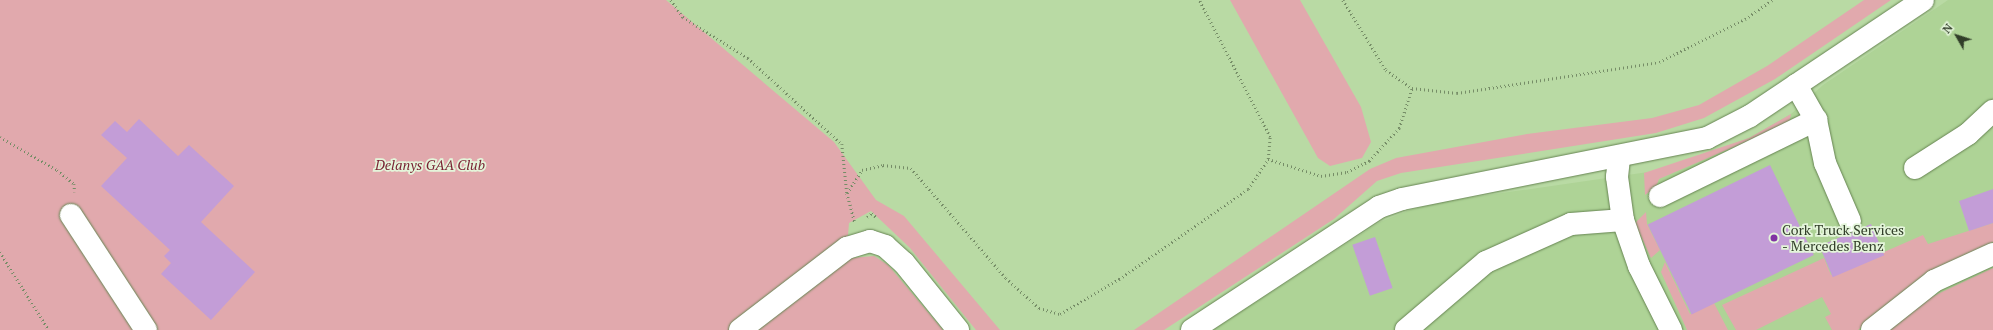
<!DOCTYPE html>
<html>
<head>
<meta charset="utf-8">
<style>
	body { margin:0 }
	#map { position:relative; width:1993px; height:330px; overflow:hidden; background:#b9daa4; font-family:"PT Serif",serif }
	div>[style] { position:absolute }
	[style*='--x'] { left:calc(var(--x)*1px); top:calc(var(--y)*1px); width:calc(var(--w)*1px); rotate:calc(var(--a)*1deg) }
	.built>* { inset:0; background:#aed396 }
	.green>* { inset:0; background:#e1a9ad }
	.building>* { inset:0; background:#c39dd7; transform-origin:0 0 }
	.path>* { height:2.5px; margin-top:-1.25px; transform-origin:0; background:repeating-linear-gradient(90deg,#768d67 0 1px,transparent 0 4px) }
	.roads { filter:drop-shadow(0 0 1px #668452) drop-shadow(0 0 1px #668452) }
	.minor>* { height:22px; margin:-11px; padding:0 11px; transform-origin:11px; border-radius:11px; background:#fff }
	.dots>* { width:11px; height:11px; translate:-50% -50%; box-sizing:border-box; border:2px solid #e4f5da; border-radius:50% }
	span { translate:-50% -50%; white-space:nowrap; text-align:center; line-height:1.15; -webkit-text-stroke:3.5px #e4f5da; paint-order:stroke }
	.park-label { font-size:14px; color:#792233; font-style:italic }
	.poi-label { font-size:14px; color:#313e29 }
	.left { translate:0 -50%; text-align:left }
	.north { position:absolute; left:1937px; top:16px; width:40px; height:40px; -webkit-text-stroke:3px #e4f5da; paint-order:stroke; rotate:309deg; font-size:11px; font-weight:700; line-height:16px; text-align:center; color:#313e29 }
	.north::after { content:''; display:block; margin:auto; width:14px; height:18px; background:#313e29; clip-path:polygon(50% 0,100% 100%,50% 72%,0 100%) }
</style>
</head>
<body>
<div id="map">
	<div class="built">
		<div style="clip-path:polygon(1948px 0,1993px 0,1993px 330px,1213px 330px,1380px 222px,1410px 210px,1447px 201px,1655px 171px,1749px 138px,1791px 114px,1823px 85px)"></div>
	</div>
	<div class="green">
		<div style="clip-path:polygon(0 0,666px 0,834px 142px,876px 200px,904px 216px,1000px 330px,976px 330px,910px 248px,871px 211px,849px 223px,847px 248px,851px 258px,874px 256px,888px 265px,943px 330px,0 330px)"></div>
		<div style="clip-path:polygon(1230px 0,1300px 0,1361px 107px,1371px 142px,1362px 158px,1330px 166px,1318px 158px)"></div>
		<div style="clip-path:polygon(1864px 0,1891px 0,1775px 79px,1704px 118px,1656px 133px,1401px 173px,1377px 181px,1334px 219px,1164px 330px,1134px 330px,1370px 169px,1396px 158px,1527px 134px,1652px 118px,1699px 105px,1767px 66px)"></div>
		<div style="clip-path:polygon(1791px 114px,1789px 123px,1659px 179px,1656px 187px,1645px 195px,1644px 173px,1749px 138px)"></div>
		<div style="clip-path:polygon(1646px 212px,1647px 224px,1660px 250px,1651px 258px,1635px 223px)"></div>
		<div style="clip-path:polygon(1993px 223px,1993px 242px,1923px 278px,1858px 330px,1832px 330px,1825px 317px,1831px 314px,1822px 297px,1756px 330px,1736px 330px,1722px 305px,1824px 258px,1831px 275px,1923px 235px,1928px 244px)"></div>
		<div style="clip-path:polygon(1665px 262px,1690px 314px,1714px 303px,1728px 330px,1687px 330px,1661px 272px)"></div>
		<div style="clip-path:polygon(1993px 268px,1993px 330px,1889px 330px,1927px 299px)"></div>
	</div>
	<div class="building">
		<div style="clip-path:polygon(139px 119px,178px 156px,189px 145px,234px 186px,201px 222px,255px 272px,211px 320px,161px 274px,171px 263px,164px 256px,170px 250px,101px 186px,127px 158px,101px 135px,115px 121px,127px 132px)"></div>
		<div style="left:1770px;top:165px;width:100px;height:136px;rotate:64deg"></div>
		<div style="clip-path:polygon(1993px 189px,1993px 223px,1969px 231px,1959px 201px)"></div>
		<div style="left:1871px;top:224px;width:34px;height:56px;rotate:67deg"></div>
		<div style="left:1375px;top:237px;width:54px;height:24px;rotate:71deg"></div>
	</div>
	<div class="path">
		<div style="--x:671;--y:0;--w:21;--a:55"></div>
		<div style="--x:683;--y:17;--w:77;--a:32.2"></div>
		<div style="--x:748;--y:58;--w:127;--a:42.5"></div>
		<div style="--x:842;--y:144;--w:49;--a:84.2"></div>
		<div style="--x:847;--y:193;--w:30;--a:75"></div>
		<div style="--x:1343;--y:0;--w:82;--a:58.4"></div>
		<div style="--x:1386;--y:70;--w:32;--a:35"></div>
		<div style="--x:1412;--y:88;--w:45;--a:6.3"></div>
		<div style="--x:1457;--y:93;--w:204;--a:-8.7"></div>
		<div style="--x:1659;--y:62;--w:96;--a:-26.6"></div>
		<div style="--x:1745;--y:19;--w:33;--a:-35"></div>
		<div style="--x:0;--y:137;--w:66;--a:30.1"></div>
		<div style="--x:57;--y:170;--w:22;--a:39"></div>
		<div style="--x:74;--y:184;--w:8;--a:83"></div>
		<div style="--x:1268;--y:159;--w:56;--a:17.8"></div>
		<div style="--x:1321;--y:176;--w:26;--a:-9"></div>
		<div style="--x:1347;--y:172;--w:25;--a:-27"></div>
		<div style="--x:1369;--y:161;--w:45;--a:-47.7"></div>
		<div style="--x:1399;--y:128;--w:42;--a:-72"></div>
		<div style="--x:847;--y:193;--w:27;--a:-57"></div>
		<div style="--x:862;--y:170;--w:22;--a:-13"></div>
		<div style="--x:883;--y:165;--w:28;--a:6"></div>
		<div style="--x:911;--y:168;--w:145;--a:49.2"></div>
		<div style="--x:1006;--y:278;--w:45;--a:42.3"></div>
		<div style="--x:1039;--y:308;--w:22;--a:16"></div>
		<div style="--x:1060;--y:314;--w:69;--a:-30.7"></div>
		<div style="--x:1119;--y:279;--w:157;--a:-34.9"></div>
		<div style="--x:1248;--y:189;--w:36;--a:-56"></div>
		<div style="--x:1268;--y:159;--w:22;--a:-85"></div>
		<div style="--x:1270;--y:137;--w:154;--a:-117.4"></div>
		<div style="--x:867;--y:217;--w:6;--a:-39"></div>
		<div style="--x:872;--y:213;--w:6;--a:45"></div>
		<div style="--x:0;--y:252;--w:92;--a:57.9"></div>
	</div>
	<div class="roads">
		<div class="minor">
			<div style="--x:1796;--y:85;--w:40;--a:60.3"></div>
			<div style="--x:1816;--y:120;--w:44;--a:78.2"></div>
			<div style="--x:1825;--y:163;--w:63;--a:66.7"></div>
			<div style="--x:1619;--y:158;--w:19;--a:96"></div>
			<div style="--x:1617;--y:177;--w:43;--a:82.1"></div>
			<div style="--x:1623;--y:220;--w:49;--a:70.8"></div>
			<div style="--x:1639;--y:266;--w:72;--a:63.4"></div>
			<div style="--x:1915;--y:168;--w:63;--a:-32.7"></div>
			<div style="--x:1968;--y:134;--w:34;--a:-43"></div>
			<div style="--x:1660;--y:196;--w:174;--a:-26"></div>
			<div style="--x:71;--y:215;--w:137;--a:56.9"></div>
			<div style="--x:740;--y:330;--w:135;--a:-37.5"></div>
			<div style="--x:847;--y:248;--w:24;--a:-17"></div>
			<div style="--x:870;--y:241;--w:16;--a:18"></div>
			<div style="--x:885;--y:246;--w:25;--a:42"></div>
			<div style="--x:904;--y:263;--w:86;--a:51.1"></div>
			<div style="--x:1192;--y:330;--w:224;--a:-33.3"></div>
			<div style="--x:1379;--y:207;--w:24;--a:-19"></div>
			<div style="--x:1402;--y:199;--w:311;--a:-11.3"></div>
			<div style="--x:1707;--y:138;--w:48;--a:-27.1"></div>
			<div style="--x:1750;--y:116;--w:208;--a:-33.8"></div>
			<div style="--x:1406;--y:330;--w:105;--a:-40.4"></div>
			<div style="--x:1486;--y:262;--w:93;--a:-24.1"></div>
			<div style="--x:1571;--y:224;--w:52;--a:-4.4"></div>
			<div style="--x:1872;--y:330;--w:79;--a:-38.3"></div>
			<div style="--x:1934;--y:281;--w:65;--a:-24.6"></div>
		</div>
	</div>
	<div class="dots">
		<div style="left:1774px;top:238px;background:#8133a3"></div>
	</div>
	<div class="park-label">
		<span style="left:430px;top:165px">Delanys GAA Club</span>
	</div>
	<div class="poi-label">
		<span class="left" style="left:1782px;top:238px">Cork Truck Services<br>- Mercedes Benz</span>
	</div>
	<div class="north">N</div>
</div>
</body>
</html>
